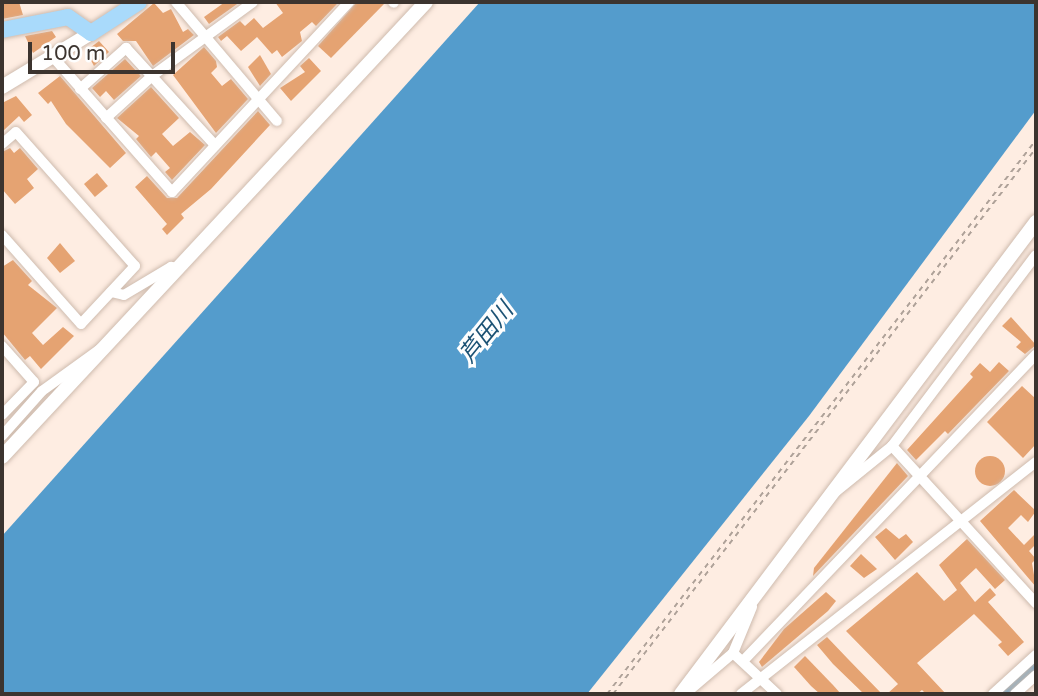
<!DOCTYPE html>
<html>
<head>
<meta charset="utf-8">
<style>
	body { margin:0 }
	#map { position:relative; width:1038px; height:696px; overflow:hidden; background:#feede2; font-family:"Varela Round","Noto Sans JP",sans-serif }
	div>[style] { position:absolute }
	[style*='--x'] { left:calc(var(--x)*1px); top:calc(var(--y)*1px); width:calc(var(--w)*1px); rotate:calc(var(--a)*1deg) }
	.water>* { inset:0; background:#549ccc }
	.canal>* { height:10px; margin:-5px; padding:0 5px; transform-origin:5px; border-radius:5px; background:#549ccc }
	.building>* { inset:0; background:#e5a372; transform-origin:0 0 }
	.round { border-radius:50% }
	.path>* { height:2px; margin-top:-1px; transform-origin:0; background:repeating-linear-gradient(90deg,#aea198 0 5px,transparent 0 10px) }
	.roads { filter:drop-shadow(0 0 2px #cebbae) drop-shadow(0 0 2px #cebbae) }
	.street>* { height:10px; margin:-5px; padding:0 5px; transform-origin:5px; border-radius:5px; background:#fff }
	.secondary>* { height:14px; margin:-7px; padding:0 7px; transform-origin:7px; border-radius:7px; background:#fff }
	.primary>* { height:16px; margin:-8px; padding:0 8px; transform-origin:8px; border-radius:8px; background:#a9dafb }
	span { translate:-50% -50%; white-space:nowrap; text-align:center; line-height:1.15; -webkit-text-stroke:6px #fefefe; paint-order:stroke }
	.water-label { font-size:23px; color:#1c5274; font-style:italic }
	.frame { position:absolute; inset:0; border:4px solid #3c342f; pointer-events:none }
	.scale { position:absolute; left:28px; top:42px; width:147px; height:32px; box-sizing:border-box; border:4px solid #3c342f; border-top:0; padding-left:9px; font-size:21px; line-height:24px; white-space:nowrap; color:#3c342f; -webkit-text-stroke:5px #fefefe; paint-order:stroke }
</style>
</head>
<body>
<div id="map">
	<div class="water">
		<div style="clip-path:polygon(480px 2px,1036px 2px,1036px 110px,809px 416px,587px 694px,2px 694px,2px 536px)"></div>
	</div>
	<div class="canal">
		<div style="--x:1003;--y:694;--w:45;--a:-42.3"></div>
	</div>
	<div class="building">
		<div style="clip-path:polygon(2px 2px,19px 2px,23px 15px,2px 19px)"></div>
		<div style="clip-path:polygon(225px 2px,240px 2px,209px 24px,204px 17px)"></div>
		<div style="clip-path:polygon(275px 2px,337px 4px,316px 26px,312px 22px,300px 32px,302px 41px,282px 57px,277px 50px,272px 54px,257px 37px,241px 51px,227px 36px,221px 41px,218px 37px,240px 21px,245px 26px,254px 18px,263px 28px,283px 13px)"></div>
		<div style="clip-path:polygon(357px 2px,385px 3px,331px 58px,318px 46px)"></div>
		<div style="clip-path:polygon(154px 3px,163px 13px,171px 9px,183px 32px,188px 29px,194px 35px,153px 66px,136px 41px,123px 41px,117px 34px)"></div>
		<div style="clip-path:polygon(52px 31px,56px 37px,33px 53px,25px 36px)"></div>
		<div style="clip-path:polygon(99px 41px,109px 52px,94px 66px,86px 51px)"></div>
		<div style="clip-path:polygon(204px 47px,216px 61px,217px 67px,211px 73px,222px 86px,231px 79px,248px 99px,216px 133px,173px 75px)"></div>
		<div style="clip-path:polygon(260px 55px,271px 74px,260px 86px,248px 67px)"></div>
		<div style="clip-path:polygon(309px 58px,321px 71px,291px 101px,280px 88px,305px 72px,300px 66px)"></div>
		<div style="clip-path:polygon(125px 59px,141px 76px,114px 100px,106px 91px,100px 97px,92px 88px)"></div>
		<div style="clip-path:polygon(60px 76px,126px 153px,110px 168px,66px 124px,51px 101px,48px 104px,38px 93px)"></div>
		<div style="clip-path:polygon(151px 87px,179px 118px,162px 134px,173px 146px,190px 132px,205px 145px,172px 180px,165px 172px,170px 168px,156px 152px,151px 157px,136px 139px,139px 136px,117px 118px)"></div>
		<div style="clip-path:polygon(16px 96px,32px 115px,24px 122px,19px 116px,2px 132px,2px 103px)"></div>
		<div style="clip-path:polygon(258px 111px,270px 125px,211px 189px,181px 214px,184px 218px,167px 235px,162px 229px,167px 224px,135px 187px,147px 176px,167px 198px,177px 198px)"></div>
		<div style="clip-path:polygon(10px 148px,14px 153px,20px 148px,38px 169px,27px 179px,34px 188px,15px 204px,2px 189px,2px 152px)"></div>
		<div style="left:97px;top:173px;width:17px;height:17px;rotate:50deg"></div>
		<div style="clip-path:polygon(60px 243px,75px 261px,60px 273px,47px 258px)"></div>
		<div style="clip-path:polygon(13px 260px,32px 281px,28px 285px,57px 308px,32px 333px,43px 345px,63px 327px,74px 336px,41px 369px,30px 356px,25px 360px,2px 332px,2px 267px)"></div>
		<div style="clip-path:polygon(1011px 317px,1036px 345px,1025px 354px,1016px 347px,1021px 342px,1002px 326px)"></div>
		<div style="clip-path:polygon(999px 362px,1009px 371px,948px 434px,945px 431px,916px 460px,907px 450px,973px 377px,970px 374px,980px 363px,990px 372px)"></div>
		<div style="clip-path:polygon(1022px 386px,1036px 399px,1036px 444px,1023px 458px,987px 422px)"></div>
		<div class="round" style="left:975px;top:456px;width:30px;height:30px"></div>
		<div style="clip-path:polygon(897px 463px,908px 476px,813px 576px,814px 568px)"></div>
		<div style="clip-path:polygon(1014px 490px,1036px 511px,1028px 522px,1021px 515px,1008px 528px,1024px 545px,1036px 533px,1036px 544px,1029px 551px,1036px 559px,1032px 563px,1036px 587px,980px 521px)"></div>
		<div style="clip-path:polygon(886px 528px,899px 539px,906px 534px,913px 542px,895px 560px,875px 537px)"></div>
		<div style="clip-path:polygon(967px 539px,1005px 580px,995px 589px,976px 568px,960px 583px,975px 602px,990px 588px,996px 595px,988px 602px,1024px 642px,1008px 656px,998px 645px,1002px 642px,974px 614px,917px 663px,946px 694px,926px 694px,922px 690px,917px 694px,887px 694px,898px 684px,846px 631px,917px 572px,944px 601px,957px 590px,939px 565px)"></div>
		<div style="clip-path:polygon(861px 554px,877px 569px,864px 578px,850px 566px)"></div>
		<div style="clip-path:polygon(826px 592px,836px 601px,828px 611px,762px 667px,759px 662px,784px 629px)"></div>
		<div style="clip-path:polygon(827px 637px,848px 659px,882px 694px,864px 694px,833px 664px,817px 645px)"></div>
		<div style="clip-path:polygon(805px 656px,833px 685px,841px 694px,820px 694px,811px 686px,794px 667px)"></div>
	</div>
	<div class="path">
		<div style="--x:607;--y:694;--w:701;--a:-52.25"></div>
		<div style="--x:613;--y:694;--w:691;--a:-52.23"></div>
	</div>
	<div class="roads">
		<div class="street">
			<div style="--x:176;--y:2;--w:156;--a:49.7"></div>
			<div style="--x:393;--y:2;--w:1;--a:45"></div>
			<div style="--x:53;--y:57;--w:180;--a:48.6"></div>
			<div style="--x:172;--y:192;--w:260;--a:-47"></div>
			<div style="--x:80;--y:89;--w:62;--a:-41.7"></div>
			<div style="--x:126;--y:48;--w:132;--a:47.5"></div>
			<div style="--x:106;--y:118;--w:62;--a:-42.4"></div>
			<div style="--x:152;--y:76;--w:125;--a:-36.2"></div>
			<div style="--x:2;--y:144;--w:18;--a:-41"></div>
			<div style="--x:16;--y:132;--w:179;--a:48.4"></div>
			<div style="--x:135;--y:266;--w:79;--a:133"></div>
			<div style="--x:81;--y:324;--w:119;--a:-131.6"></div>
			<div style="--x:111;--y:292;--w:13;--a:13"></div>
			<div style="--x:124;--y:295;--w:55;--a:-30.8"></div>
			<div style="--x:171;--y:267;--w:7;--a:8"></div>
			<div style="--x:2;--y:346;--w:48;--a:48.4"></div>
			<div style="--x:34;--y:382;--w:46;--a:134.1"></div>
			<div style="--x:2;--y:436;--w:60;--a:-48.4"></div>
			<div style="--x:42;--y:391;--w:75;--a:-35.8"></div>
			<div style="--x:892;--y:446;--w:213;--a:47.5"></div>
			<div style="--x:834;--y:493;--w:75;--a:-39"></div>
			<div style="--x:892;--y:446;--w:239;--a:-53"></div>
			<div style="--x:733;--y:653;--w:50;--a:-67.6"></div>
			<div style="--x:743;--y:661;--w:424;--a:-46.3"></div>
			<div style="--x:685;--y:694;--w:63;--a:-40.5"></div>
			<div style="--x:733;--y:653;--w:60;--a:43"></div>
			<div style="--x:741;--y:694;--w:375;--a:-38.2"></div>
			<div style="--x:993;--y:694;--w:58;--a:-42.2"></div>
			<div style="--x:1015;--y:694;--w:28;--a:-42"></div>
		</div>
		<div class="secondary">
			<div style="--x:2;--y:87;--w:104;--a:-31.2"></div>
			<div style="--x:2;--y:457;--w:622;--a:-47.02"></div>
			<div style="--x:681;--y:694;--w:591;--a:-53.05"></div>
		</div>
		<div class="primary">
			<div style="--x:2;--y:30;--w:67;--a:-11.1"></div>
			<div style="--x:68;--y:17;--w:28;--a:35"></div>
			<div style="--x:91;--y:33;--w:57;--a:-32.9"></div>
		</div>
	</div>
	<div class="water-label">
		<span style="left:487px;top:333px;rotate:-51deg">芦田川</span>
	</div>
	<div class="frame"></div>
	<div class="scale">100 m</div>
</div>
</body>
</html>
